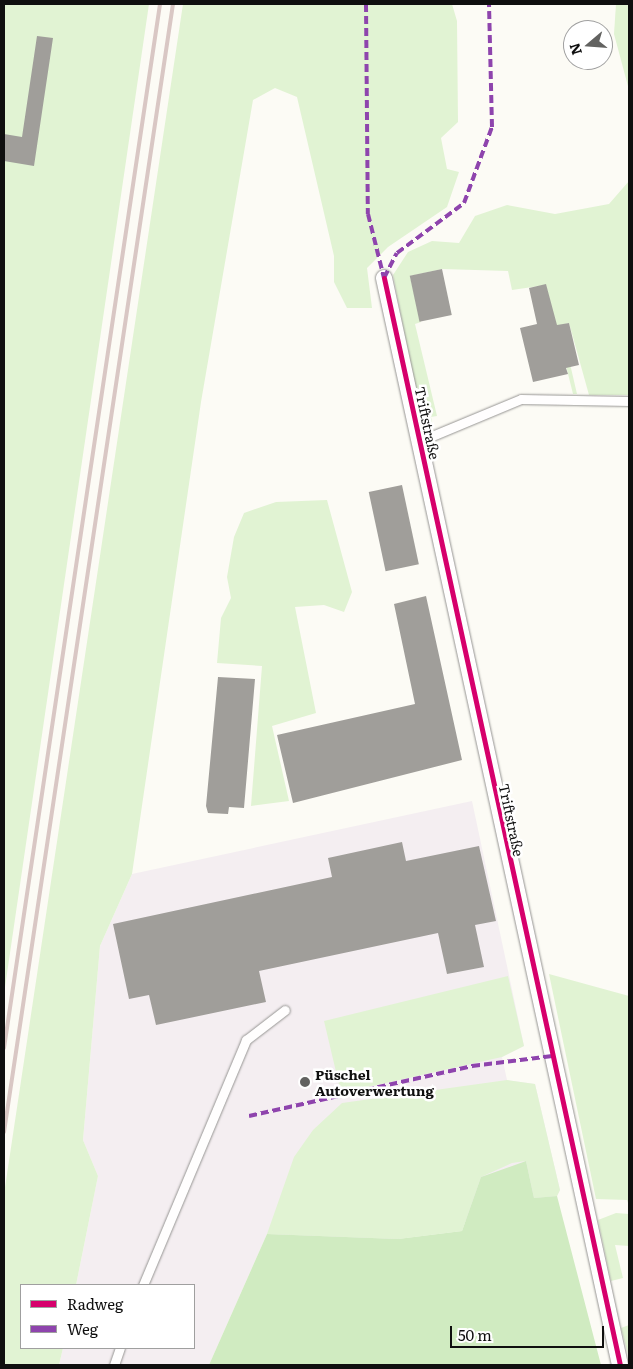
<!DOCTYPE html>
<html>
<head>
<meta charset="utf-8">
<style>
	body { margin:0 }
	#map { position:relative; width:633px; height:1369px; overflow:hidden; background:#fcfbf5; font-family:Literata,serif }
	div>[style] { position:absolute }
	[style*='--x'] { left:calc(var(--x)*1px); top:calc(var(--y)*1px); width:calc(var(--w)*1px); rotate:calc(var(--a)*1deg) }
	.industrial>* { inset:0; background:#f4eef1 }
	.green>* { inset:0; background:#e1f3d3 }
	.forest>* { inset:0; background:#d0ebc1 }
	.building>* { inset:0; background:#a09e9a; transform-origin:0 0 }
	.roads { filter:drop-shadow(0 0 1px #969593) drop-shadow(0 0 1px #969593) }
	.service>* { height:9px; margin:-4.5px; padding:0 4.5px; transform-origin:4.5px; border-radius:4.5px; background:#fffefe }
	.minor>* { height:16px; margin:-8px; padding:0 8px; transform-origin:8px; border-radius:8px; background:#fffefe }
	.rail>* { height:4px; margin:-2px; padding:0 2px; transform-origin:2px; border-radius:2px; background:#d9c7c4 }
	.quiet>* { height:4px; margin-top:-2px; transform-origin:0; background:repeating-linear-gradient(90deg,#8e44ad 0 8px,transparent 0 12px) }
	.cycleway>* { height:5px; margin:-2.5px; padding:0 2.5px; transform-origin:2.5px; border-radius:2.5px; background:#d6006c }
	.dots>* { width:14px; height:14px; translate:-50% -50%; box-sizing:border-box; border:2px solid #fff; border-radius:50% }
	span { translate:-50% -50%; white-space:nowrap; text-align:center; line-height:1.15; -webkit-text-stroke:5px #fff; paint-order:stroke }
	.street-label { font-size:14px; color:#0f0f0f }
	.poi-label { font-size:14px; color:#0f0f0f; font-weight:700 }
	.left { translate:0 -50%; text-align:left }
	.frame { position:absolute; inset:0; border:5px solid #0f0f0f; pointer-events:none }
	.legend { position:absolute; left:20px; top:1284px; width:175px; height:65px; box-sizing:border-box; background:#fff; border:1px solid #9f9f9f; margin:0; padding:6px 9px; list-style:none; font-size:15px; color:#0f0f0f }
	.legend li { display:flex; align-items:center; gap:10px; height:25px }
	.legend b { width:25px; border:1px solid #9f9f9f }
	.north { position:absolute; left:563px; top:20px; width:50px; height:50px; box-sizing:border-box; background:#fff; border:1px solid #9f9f9f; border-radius:50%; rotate:252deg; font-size:14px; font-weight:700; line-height:20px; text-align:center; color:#0f0f0f }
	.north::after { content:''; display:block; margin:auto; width:18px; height:22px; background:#626260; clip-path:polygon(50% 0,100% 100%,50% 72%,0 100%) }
	.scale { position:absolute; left:450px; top:1326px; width:154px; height:22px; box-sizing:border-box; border:2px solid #0f0f0f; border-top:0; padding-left:6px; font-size:15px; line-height:18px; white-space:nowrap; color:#0f0f0f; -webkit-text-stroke:4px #fff; paint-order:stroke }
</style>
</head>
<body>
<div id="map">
	<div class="industrial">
		<div style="clip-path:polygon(472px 801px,524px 1046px,502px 1057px,507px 1080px,535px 1084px,560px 1190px,557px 1196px,398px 1239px,267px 1234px,209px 1365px,59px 1365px,63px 1348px,194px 1348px,194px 1285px,76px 1285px,98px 1176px,83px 1140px,100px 946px,132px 874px)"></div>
	</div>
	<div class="green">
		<div style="clip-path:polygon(4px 4px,149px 4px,4px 994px)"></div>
		<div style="clip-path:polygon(183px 4px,452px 4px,457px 21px,458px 122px,441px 138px,447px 169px,459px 172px,447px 207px,388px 247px,367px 268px,372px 308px,347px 308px,334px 282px,334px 256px,297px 97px,275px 88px,253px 100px,201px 402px,132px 874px,100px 946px,83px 1140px,98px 1176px,76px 1285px,21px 1285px,21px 1348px,63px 1348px,59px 1365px,4px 1365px,4px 1194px)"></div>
		<div style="clip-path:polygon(616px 4px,629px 4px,629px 90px,614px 34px)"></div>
		<div style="clip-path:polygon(629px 181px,629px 395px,589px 395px,569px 323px,561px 325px,577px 394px,573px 394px,546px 285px,512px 290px,508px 271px,442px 269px,410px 276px,421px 322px,415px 324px,437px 416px,431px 417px,433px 426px,423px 427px,393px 275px,408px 252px,432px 241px,459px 243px,475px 216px,507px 205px,555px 214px,609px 204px)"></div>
		<div style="clip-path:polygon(327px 500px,352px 592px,344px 612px,324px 605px,295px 607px,316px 713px,272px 726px,289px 801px,251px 806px,262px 666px,217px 663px,221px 618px,231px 598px,227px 577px,234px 537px,244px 513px,276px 502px)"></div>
		<div style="clip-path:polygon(549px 974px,629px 996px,629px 1206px,627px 1200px,596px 1199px)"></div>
		<div style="clip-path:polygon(508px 976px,524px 1046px,502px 1057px,341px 1093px,324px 1021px)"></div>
		<div style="clip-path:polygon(507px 1080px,535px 1084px,560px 1190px,557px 1196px,534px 1198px,526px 1161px,512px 1163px,481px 1177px,462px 1231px,398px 1239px,267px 1234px,294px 1157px,313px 1130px,342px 1103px)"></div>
		<div style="clip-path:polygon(616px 1213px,629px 1214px,629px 1246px,615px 1245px,623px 1278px,611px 1281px,598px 1220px)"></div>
		<div style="clip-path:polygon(629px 1325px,629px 1358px,621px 1328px)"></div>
	</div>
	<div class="forest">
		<div style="clip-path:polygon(526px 1161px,534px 1198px,557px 1196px,601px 1365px,209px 1365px,267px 1234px,398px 1239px,462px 1231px,481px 1177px)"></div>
	</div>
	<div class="building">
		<div style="clip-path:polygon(37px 36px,53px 38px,34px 166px,4px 161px,4px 134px,22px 137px)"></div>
		<div style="left:442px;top:269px;width:47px;height:33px;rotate:78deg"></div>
		<div style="clip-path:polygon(546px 284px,557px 325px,569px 323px,579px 365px,566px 368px,568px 374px,533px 382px,520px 328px,537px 324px,529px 288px)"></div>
		<div style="left:402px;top:485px;width:81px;height:34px;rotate:78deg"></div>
		<div style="clip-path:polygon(426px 596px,462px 760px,293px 803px,277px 735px,415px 704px,394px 604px)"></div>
		<div style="clip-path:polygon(218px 677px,255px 679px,244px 808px,229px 807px,228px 814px,208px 813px,206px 806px)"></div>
		<div style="clip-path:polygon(402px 842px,406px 861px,479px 846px,496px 921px,475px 925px,484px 967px,447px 974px,438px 933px,259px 971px,266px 1002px,156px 1025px,149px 995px,129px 999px,113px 924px,332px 877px,328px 858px)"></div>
	</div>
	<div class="roads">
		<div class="service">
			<div style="--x:420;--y:441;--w:109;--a:-22.6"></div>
			<div style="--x:521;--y:399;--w:108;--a:1.1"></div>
			<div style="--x:143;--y:1285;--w:266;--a:-67.2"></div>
			<div style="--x:246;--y:1040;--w:49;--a:-37.6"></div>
			<div style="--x:114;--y:1365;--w:18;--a:-71"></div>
		</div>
		<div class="minor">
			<div style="--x:384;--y:278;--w:1112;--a:77.75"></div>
		</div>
	</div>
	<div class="rail">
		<div style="--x:4;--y:1048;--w:1056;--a:-81.5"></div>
		<div style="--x:4;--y:1132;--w:1141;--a:-81.48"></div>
	</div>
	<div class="quiet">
		<div style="--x:366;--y:4;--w:210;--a:89.5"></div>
		<div style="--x:368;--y:214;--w:66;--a:76"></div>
		<div style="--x:384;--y:278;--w:28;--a:-63"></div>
		<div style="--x:397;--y:253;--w:84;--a:-36.7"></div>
		<div style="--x:464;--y:203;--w:81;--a:-69.8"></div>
		<div style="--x:492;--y:127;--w:123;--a:-91.4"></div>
		<div style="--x:249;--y:1116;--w:229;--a:-12.6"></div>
		<div style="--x:472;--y:1066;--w:81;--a:-7.1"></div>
	</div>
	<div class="cycleway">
		<div style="--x:384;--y:278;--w:1112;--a:77.75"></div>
	</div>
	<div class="dots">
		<div style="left:305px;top:1082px;background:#626260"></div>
	</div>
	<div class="street-label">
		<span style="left:428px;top:423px;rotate:78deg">Triftstraße</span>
		<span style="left:512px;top:820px;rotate:78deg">Triftstraße</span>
	</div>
	<div class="poi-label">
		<span class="left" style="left:315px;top:1082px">Püschel<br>Autoverwertung</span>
	</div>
	<div class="frame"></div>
	<ul class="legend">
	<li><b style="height:6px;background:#d6006c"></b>Radweg</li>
	<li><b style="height:6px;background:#8e44ad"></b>Weg</li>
	</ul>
	<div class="north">N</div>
	<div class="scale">50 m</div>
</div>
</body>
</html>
